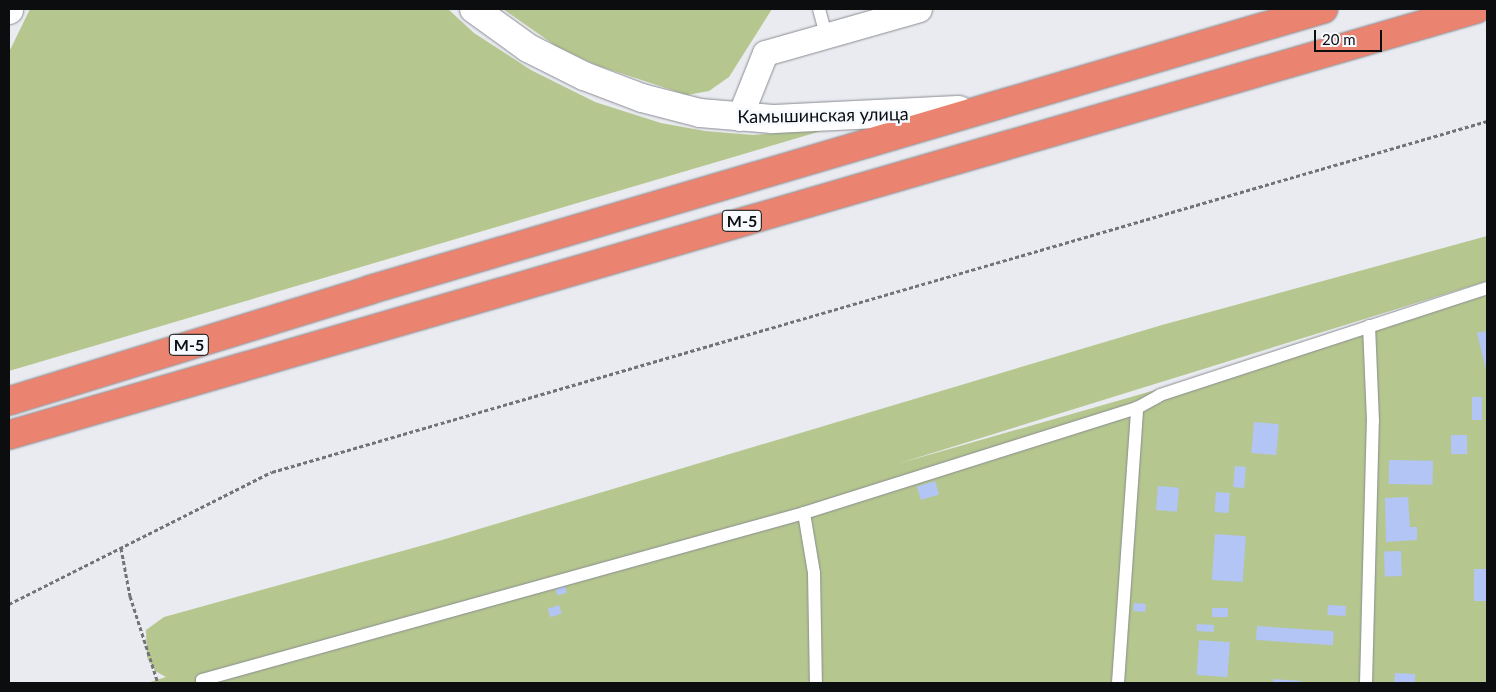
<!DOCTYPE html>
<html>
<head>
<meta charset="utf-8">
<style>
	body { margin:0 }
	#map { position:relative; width:1496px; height:692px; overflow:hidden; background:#e9ebf1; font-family:Lato,sans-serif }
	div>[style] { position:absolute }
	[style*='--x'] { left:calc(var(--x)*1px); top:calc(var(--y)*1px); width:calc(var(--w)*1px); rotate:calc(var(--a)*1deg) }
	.green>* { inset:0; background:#b5c78e }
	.building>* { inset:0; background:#b2c5f4; transform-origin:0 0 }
	.path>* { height:3px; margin-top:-1.5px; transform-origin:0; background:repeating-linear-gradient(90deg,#727377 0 4px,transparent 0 6.5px) }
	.roads { filter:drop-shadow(0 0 1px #8a8c91) drop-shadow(0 0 1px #8a8c91) }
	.lane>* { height:12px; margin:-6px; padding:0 6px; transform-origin:6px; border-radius:6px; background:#fff }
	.street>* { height:25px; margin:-12.5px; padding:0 12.5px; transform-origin:12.5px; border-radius:12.5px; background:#fff }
	.secondary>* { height:28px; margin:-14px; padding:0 14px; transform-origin:14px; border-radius:14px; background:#fff }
	.highway>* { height:28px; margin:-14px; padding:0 14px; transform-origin:14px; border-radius:14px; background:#ea8471 }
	span { translate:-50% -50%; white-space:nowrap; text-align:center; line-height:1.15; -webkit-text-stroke:5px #f6f9fe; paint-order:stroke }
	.shield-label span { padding:1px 4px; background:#f6f9fe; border:1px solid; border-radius:4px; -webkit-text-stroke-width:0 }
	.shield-label { font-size:16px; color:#0c0d0f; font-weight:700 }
	.street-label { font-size:18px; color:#0c0d0f }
	.frame { position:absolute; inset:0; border:10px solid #0c0d0f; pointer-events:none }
	.scale { position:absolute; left:1314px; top:30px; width:68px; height:22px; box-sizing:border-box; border:2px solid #0c0d0f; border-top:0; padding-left:6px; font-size:15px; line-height:18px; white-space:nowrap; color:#0c0d0f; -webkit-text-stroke:4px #f6f9fe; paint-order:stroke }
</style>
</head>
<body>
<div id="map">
	<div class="green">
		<div style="clip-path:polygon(30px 9px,448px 9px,474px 33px,531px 70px,595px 102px,661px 123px,705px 131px,753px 135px,828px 129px,9px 371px,9px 52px)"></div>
		<div style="clip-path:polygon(503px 9px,772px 9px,729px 77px,709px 91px,687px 95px,596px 65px,556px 46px)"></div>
		<div style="clip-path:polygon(1487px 236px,1487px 281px,897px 464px,1487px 295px,1487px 683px,147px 683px,166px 677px,155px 671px,147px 657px,146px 630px,164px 617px,442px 540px,1162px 325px)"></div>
	</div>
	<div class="building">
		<div style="clip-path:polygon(1487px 331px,1487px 374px,1477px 333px)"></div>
		<div style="left:1472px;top:397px;width:10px;height:23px"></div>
		<div style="left:1254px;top:422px;width:25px;height:31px;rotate:5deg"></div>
		<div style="left:1451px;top:435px;width:16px;height:19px"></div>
		<div style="left:1389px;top:460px;width:44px;height:24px;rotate:1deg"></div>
		<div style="left:1235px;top:466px;width:11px;height:21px;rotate:5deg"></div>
		<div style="left:935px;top:481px;width:14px;height:19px;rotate:73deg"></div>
		<div style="left:1158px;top:486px;width:21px;height:24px;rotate:5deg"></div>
		<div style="left:1216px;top:492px;width:14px;height:20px;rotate:4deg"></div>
		<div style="clip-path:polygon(1408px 497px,1410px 527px,1417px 527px,1417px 540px,1386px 542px,1385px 498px)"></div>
		<div style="left:1215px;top:534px;width:31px;height:46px;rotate:4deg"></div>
		<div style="left:1401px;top:551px;width:25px;height:17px;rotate:88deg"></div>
		<div style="left:1474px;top:569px;width:13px;height:32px"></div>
		<div style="left:565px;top:586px;width:7px;height:10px;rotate:74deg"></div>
		<div style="left:1134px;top:603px;width:12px;height:8px;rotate:5deg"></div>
		<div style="left:559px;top:605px;width:9px;height:12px;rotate:72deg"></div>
		<div style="left:1328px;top:605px;width:18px;height:10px;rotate:3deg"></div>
		<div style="left:1212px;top:608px;width:16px;height:9px"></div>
		<div style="left:1197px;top:624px;width:17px;height:7px;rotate:3deg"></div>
		<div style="left:1257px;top:626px;width:77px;height:14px;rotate:4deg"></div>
		<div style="left:1199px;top:640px;width:31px;height:35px;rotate:4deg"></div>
		<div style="clip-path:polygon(1395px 673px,1415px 674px,1415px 683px,1394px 683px)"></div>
		<div style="clip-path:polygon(1273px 679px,1301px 681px,1301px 683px,1273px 683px)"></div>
	</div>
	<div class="path">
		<div style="--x:121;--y:548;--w:49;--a:79.4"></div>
		<div style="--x:130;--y:596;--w:91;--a:72.2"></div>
		<div style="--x:9;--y:604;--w:294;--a:-26.7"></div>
		<div style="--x:272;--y:472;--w:1265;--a:-16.11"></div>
	</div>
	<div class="roads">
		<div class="lane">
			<div style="--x:819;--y:9;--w:27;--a:75"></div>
			<div style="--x:804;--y:513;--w:61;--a:80.5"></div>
			<div style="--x:814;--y:573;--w:110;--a:89"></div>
			<div style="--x:203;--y:683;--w:3;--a:-108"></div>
			<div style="--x:202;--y:680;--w:625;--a:-15.5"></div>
			<div style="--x:804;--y:513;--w:349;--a:-17.5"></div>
			<div style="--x:1137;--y:408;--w:26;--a:-29"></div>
			<div style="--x:1160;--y:395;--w:344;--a:-18.1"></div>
			<div style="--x:1118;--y:683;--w:276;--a:-86"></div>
			<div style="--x:1366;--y:683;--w:262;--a:-88.5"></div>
			<div style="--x:1373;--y:421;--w:95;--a:-92.4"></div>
		</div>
		<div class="street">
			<div style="--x:739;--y:118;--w:70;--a:-68.2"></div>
			<div style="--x:765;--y:53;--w:160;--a:-15.9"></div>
		</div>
		<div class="secondary">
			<div style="--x:474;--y:9;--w:67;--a:35.8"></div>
			<div style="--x:528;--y:48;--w:63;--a:26.6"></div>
			<div style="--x:584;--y:76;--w:62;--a:20.8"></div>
			<div style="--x:642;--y:98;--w:60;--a:14.5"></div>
			<div style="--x:700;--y:113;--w:73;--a:4.7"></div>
			<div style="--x:773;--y:119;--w:186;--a:-2.8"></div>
			<div style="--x:9;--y:10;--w:1;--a:-90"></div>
		</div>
		<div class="highway">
			<div style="--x:9;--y:401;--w:377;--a:-17.1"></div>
			<div style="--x:369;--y:290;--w:995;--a:-16.4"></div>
			<div style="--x:9;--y:435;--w:1528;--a:-16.19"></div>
		</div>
	</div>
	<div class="shield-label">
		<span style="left:742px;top:221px">М-5</span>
		<span style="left:189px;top:345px">М-5</span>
	</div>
	<div class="street-label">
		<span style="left:823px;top:115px;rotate:-1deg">Камышинская улица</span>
	</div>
	<div class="frame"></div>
	<div class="scale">20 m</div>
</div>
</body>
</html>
